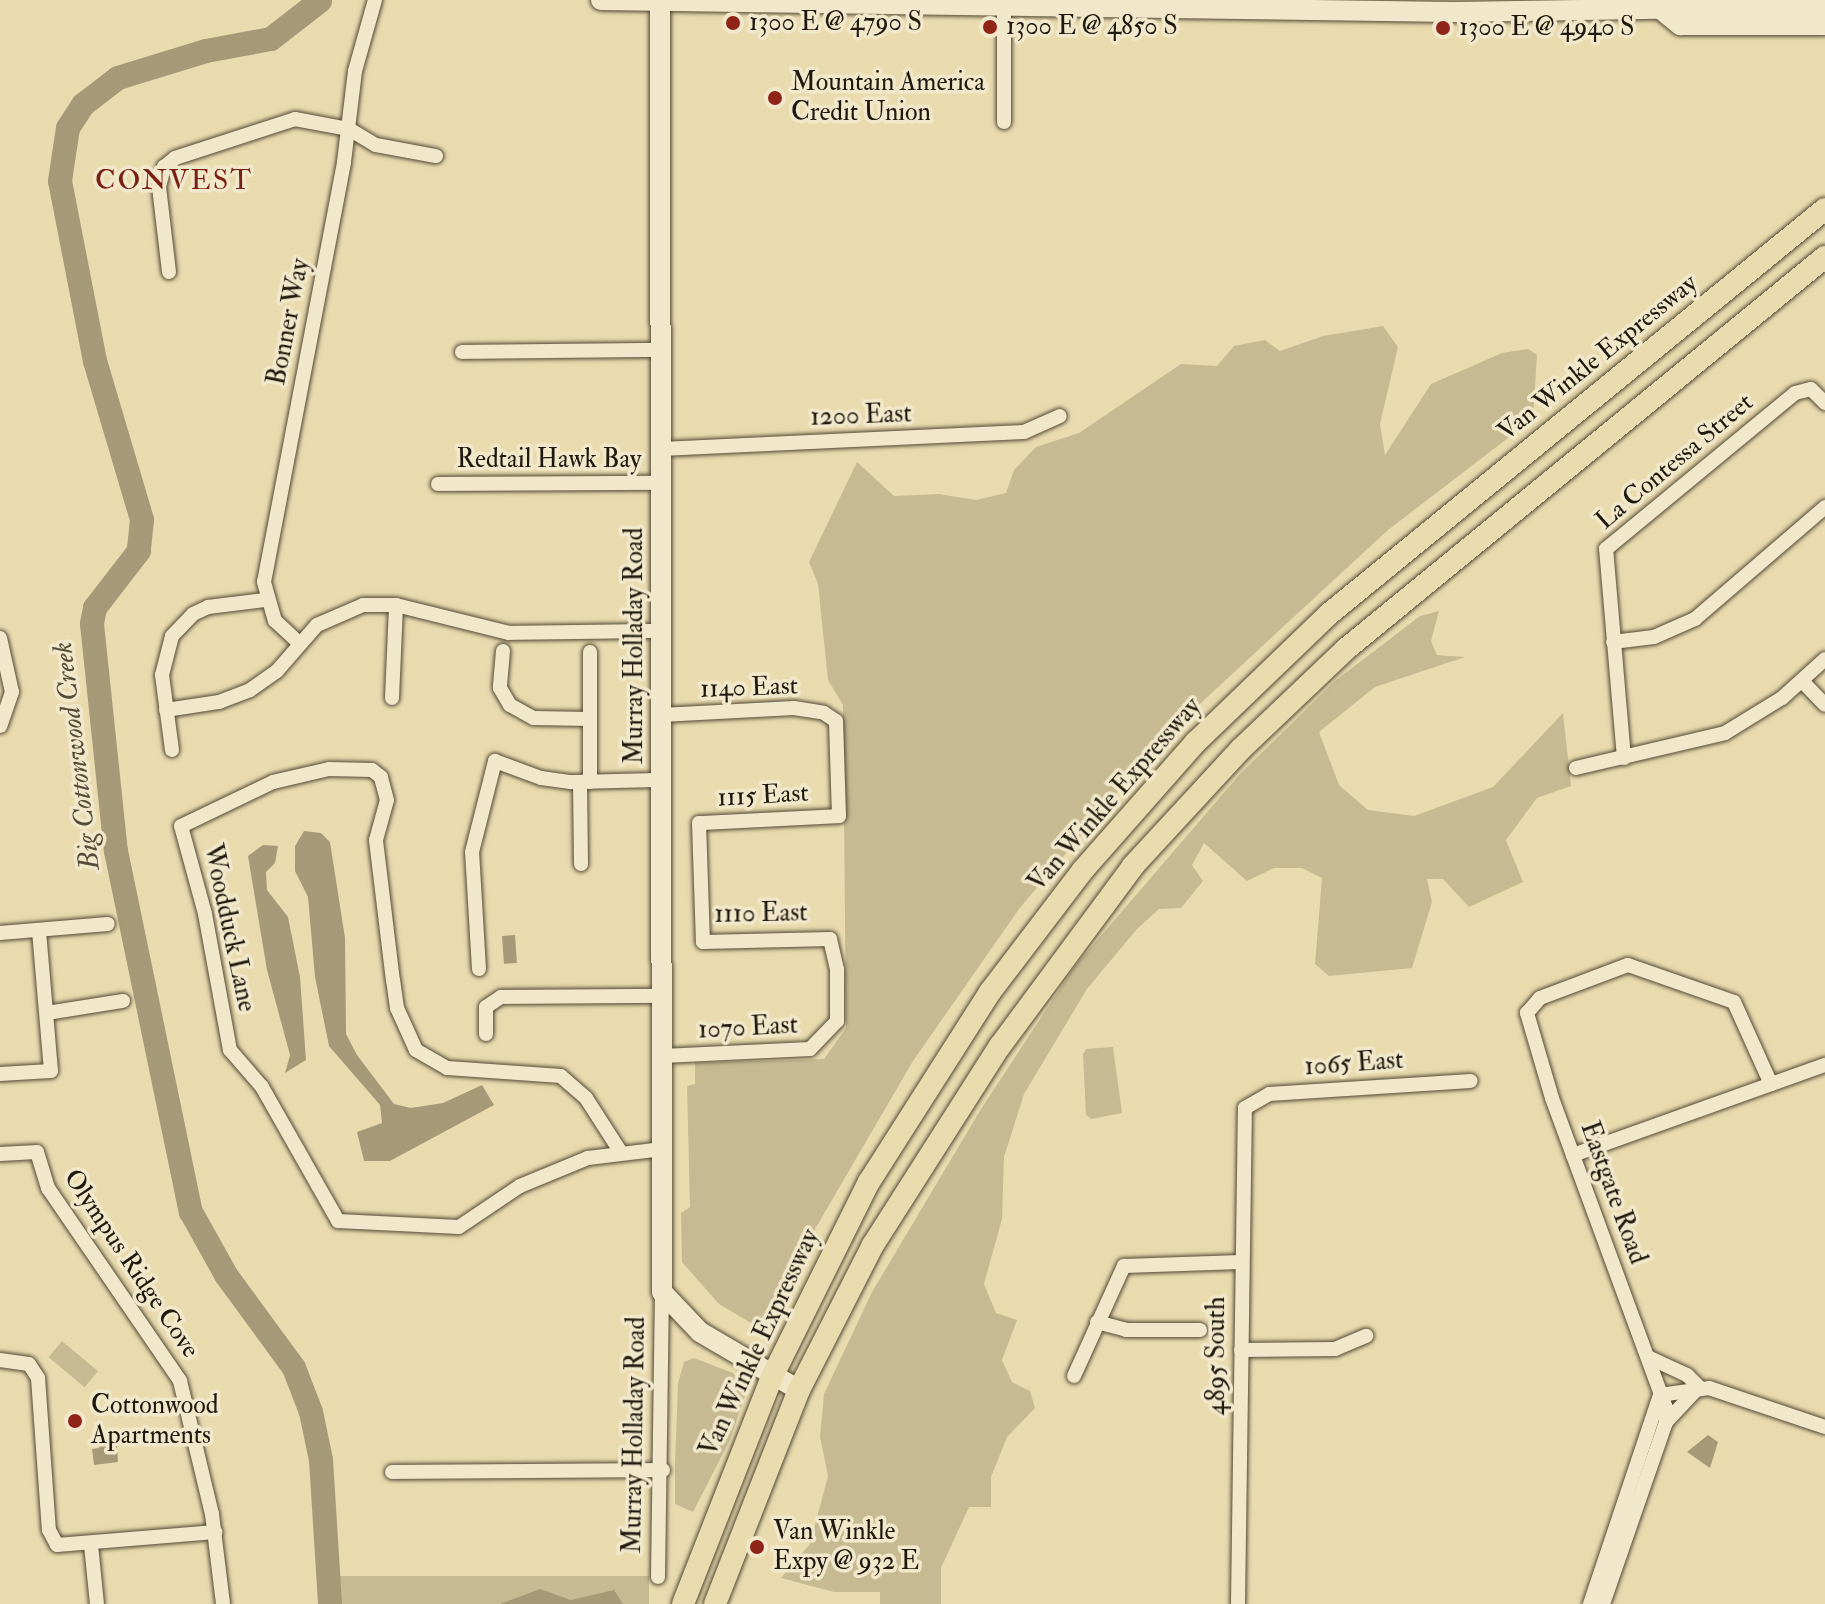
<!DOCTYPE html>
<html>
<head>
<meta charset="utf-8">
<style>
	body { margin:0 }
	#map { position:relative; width:1825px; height:1604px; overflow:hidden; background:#eadbaf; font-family:"IM FELL Double Pica",serif }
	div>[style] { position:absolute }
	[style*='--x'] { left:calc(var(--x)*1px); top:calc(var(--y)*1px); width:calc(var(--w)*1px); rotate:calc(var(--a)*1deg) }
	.green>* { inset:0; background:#c7ba93; transform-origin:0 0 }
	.water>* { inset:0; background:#a59978; transform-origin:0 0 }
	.river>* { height:24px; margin:-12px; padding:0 12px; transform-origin:12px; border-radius:12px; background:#a59978 }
	.roads { filter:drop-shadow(0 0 2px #524936) drop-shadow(0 0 2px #524936) }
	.minor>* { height:14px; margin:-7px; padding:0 7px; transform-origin:7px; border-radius:7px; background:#f1e8cb }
	.secondary>* { height:20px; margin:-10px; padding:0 10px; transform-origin:10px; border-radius:10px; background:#f1e8cb }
	.primary>* { height:22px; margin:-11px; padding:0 11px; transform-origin:11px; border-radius:11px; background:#eadbaf }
	.dots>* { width:22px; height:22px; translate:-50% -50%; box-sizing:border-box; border:4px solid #f1e8cb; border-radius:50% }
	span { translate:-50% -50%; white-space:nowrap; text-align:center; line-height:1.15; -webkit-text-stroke:7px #f1e8cb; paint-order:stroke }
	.poi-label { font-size:26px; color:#1f180d }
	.left { translate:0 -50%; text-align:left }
	.street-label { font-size:26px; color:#1f180d }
	.neighbourhood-label { font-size:28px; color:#7a1f14; letter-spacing:2px }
	.water-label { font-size:28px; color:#554c38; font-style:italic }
</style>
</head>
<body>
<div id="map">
	<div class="green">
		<div style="clip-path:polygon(1383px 326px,1398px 347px,1380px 424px,1385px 455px,1431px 384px,1502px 353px,1528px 349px,1537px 355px,1533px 419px,1388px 530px,1162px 739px,1019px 909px,913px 1061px,758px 1327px,719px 1304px,682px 1262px,681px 1213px,690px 1207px,687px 1086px,695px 1084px,695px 1063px,824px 1059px,846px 1028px,843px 705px,828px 680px,818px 584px,809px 562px,857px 462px,894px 496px,939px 494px,976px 500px,1006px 493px,1014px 470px,1036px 447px,1079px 433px,1181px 364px,1217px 366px,1234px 346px,1265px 340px,1280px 351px,1323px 336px)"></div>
		<div style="clip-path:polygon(1439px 611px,1431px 641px,1437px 655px,1465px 657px,1375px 687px,1319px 732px,1339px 785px,1368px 810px,1414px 816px,1493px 787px,1563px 713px,1571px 786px,1537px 798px,1506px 840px,1523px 882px,1469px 907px,1443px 879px,1427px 879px,1432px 902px,1412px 968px,1329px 976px,1315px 964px,1322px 878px,1302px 868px,1274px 868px,1247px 881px,1204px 843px,1192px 865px,1203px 881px,1181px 908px,1159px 909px,1137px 929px,1087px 989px,1024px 1094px,1004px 1157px,1002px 1219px,984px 1284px,996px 1313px,1017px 1320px,1002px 1360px,1012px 1382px,1030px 1391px,1035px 1408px,1007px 1437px,991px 1477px,991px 1507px,969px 1507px,941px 1568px,941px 1604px,880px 1604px,880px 1592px,834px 1592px,781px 1578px,810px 1544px,828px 1476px,820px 1437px,824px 1394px,872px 1292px,981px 1109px,1075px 966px,1240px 774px,1335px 681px,1420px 616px)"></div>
		<div style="clip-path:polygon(1113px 1047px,1122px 1113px,1091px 1119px,1086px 1115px,1083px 1054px,1086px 1049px)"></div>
		<div style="left:62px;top:1341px;width:47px;height:21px;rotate:40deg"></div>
		<div style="clip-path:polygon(694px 1358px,733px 1373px,747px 1390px,730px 1440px,693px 1512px,675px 1504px,675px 1464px,678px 1383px,684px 1362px)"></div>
		<div style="left:329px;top:1576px;width:320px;height:28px"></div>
	</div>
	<div class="water">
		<div style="clip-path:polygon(304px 831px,321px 833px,330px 842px,345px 938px,346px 1034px,357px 1055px,394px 1104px,411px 1108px,443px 1103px,482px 1085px,494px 1105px,390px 1161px,364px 1161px,357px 1132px,382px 1123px,380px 1105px,329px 1046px,315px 977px,308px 897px,295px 871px,295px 846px)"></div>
		<div style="clip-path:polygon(263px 845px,278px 846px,275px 863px,266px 872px,267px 890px,288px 917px,300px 977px,306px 1060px,285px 1073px,290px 1055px,267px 970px,248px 856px)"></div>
		<div style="left:515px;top:935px;width:28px;height:13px;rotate:86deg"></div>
		<div style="clip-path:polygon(1708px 1435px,1718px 1442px,1710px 1468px,1687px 1452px)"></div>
		<div style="clip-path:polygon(109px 1439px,110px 1447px,117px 1446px,118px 1462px,94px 1465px,92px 1449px,99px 1448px,98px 1440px)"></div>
		<div style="clip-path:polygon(540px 1589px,571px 1600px,614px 1590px,623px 1604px,500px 1604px)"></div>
	</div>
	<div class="river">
		<div style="--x:320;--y:1;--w:62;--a:142.2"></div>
		<div style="--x:271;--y:39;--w:66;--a:169.5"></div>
		<div style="--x:206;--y:51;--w:92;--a:162.9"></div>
		<div style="--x:118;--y:78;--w:44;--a:142.4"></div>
		<div style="--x:83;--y:105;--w:27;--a:123"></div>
		<div style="--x:68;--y:128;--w:54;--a:98.6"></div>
		<div style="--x:60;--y:181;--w:183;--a:79"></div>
		<div style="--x:95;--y:361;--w:166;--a:73.5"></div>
		<div style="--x:142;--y:520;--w:31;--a:96"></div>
		<div style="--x:139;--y:551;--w:72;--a:127.7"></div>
		<div style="--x:95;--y:608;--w:16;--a:101"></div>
		<div style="--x:92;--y:624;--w:228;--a:84"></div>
		<div style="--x:116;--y:851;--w:369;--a:78.3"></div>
		<div style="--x:191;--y:1212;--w:72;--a:60.9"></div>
		<div style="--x:226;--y:1275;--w:115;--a:53.8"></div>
		<div style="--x:294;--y:1368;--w:47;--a:68.9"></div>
		<div style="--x:311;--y:1412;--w:49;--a:78.2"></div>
		<div style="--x:321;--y:1460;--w:144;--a:86.4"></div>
	</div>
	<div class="roads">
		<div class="minor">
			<div style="--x:1004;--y:122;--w:117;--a:-90"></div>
			<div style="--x:169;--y:272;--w:86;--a:-96.7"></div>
			<div style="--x:159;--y:187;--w:21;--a:-76"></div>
			<div style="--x:164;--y:167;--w:14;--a:-39"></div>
			<div style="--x:175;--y:158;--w:126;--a:-18"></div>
			<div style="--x:295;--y:119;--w:55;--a:10.5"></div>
			<div style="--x:349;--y:129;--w:31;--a:31"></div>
			<div style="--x:376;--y:145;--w:61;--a:10.4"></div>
			<div style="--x:462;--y:352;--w:199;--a:-0.6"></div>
			<div style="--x:661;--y:449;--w:363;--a:-2.7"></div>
			<div style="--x:1024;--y:432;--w:39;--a:-24"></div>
			<div style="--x:438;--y:484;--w:223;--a:-0.3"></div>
			<div style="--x:0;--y:638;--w:55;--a:77.5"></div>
			<div style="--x:12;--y:692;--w:36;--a:109"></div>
			<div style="--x:1613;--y:642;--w:41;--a:-7"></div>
			<div style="--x:1654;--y:637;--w:45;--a:-23.7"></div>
			<div style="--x:1695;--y:619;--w:172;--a:-40.7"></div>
			<div style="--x:299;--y:643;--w:33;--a:-137"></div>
			<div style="--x:275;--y:621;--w:41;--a:-105.8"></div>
			<div style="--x:264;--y:582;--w:428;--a:-79.2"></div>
			<div style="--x:344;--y:162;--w:92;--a:-83.1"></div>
			<div style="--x:355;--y:71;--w:74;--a:-74.3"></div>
			<div style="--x:503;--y:651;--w:37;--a:95"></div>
			<div style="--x:500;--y:688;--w:20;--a:60"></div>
			<div style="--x:510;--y:705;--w:26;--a:29"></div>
			<div style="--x:533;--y:718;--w:57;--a:1"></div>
			<div style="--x:590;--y:652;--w:130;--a:90"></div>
			<div style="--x:1802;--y:681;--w:33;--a:46"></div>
			<div style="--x:392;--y:698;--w:93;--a:-87.5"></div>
			<div style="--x:166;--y:710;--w:54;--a:-8.6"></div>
			<div style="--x:219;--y:702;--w:33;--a:-21"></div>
			<div style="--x:250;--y:690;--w:33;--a:-35"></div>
			<div style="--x:277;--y:671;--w:61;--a:-49"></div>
			<div style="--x:317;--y:625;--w:50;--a:-23.5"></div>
			<div style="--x:363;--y:605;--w:33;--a:0"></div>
			<div style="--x:396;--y:605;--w:116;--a:13.9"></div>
			<div style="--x:509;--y:633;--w:152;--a:-0.8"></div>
			<div style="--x:661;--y:715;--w:133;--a:-3"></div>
			<div style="--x:794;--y:708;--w:30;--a:9"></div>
			<div style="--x:824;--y:713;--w:14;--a:34"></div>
			<div style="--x:836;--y:721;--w:95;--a:88.2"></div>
			<div style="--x:839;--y:816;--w:140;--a:177.1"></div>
			<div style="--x:699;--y:823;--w:119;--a:88.1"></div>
			<div style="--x:703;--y:942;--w:127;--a:-1.4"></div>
			<div style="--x:830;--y:939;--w:31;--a:77"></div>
			<div style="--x:837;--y:969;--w:52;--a:90"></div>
			<div style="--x:837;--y:1021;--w:39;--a:134"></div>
			<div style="--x:810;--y:1049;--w:148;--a:177.3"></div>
			<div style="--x:172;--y:750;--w:76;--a:-97.6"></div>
			<div style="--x:162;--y:675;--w:40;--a:-75.6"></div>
			<div style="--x:172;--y:636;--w:30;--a:-46"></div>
			<div style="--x:193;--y:614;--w:17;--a:-25"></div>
			<div style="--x:208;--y:607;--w:57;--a:-7"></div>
			<div style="--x:1624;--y:758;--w:210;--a:-94.9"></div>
			<div style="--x:1606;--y:549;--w:245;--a:-39.5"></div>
			<div style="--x:1795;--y:393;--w:16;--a:-14"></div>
			<div style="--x:1811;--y:389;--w:20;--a:45"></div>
			<div style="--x:1576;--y:768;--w:153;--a:-13.2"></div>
			<div style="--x:1725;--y:733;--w:67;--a:-31.6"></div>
			<div style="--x:1782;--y:698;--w:58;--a:-42.2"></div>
			<div style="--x:580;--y:782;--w:82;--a:89.3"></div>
			<div style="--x:0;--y:933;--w:108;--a:-4.8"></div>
			<div style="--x:479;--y:969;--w:117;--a:-93.4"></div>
			<div style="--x:472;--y:852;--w:94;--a:-75.8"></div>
			<div style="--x:495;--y:761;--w:49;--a:20.3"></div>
			<div style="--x:541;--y:778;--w:30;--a:8"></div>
			<div style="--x:571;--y:782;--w:90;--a:-1.3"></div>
			<div style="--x:47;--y:1013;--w:77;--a:-9"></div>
			<div style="--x:486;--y:1034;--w:27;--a:-90"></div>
			<div style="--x:486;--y:1007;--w:18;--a:-34"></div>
			<div style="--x:501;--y:997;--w:161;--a:-0.4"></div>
			<div style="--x:0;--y:1074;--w:51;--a:-3.4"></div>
			<div style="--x:51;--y:1071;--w:140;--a:-94.9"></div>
			<div style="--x:620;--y:1151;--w:63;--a:-122.7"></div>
			<div style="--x:586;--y:1098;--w:33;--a:-139"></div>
			<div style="--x:561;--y:1076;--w:114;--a:-176"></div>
			<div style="--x:447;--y:1068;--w:36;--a:-150"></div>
			<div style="--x:416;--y:1050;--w:46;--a:-114.3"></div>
			<div style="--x:397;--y:1008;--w:27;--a:-98"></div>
			<div style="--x:393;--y:981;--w:142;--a:-96.9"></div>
			<div style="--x:376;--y:840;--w:41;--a:-74.6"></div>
			<div style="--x:387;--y:800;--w:24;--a:-105"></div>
			<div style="--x:381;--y:777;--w:11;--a:-142"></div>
			<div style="--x:372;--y:770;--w:43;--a:-178.7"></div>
			<div style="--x:329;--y:769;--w:57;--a:166.9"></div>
			<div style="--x:273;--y:782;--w:102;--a:154.4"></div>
			<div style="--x:181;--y:826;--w:91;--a:74.7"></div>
			<div style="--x:205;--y:914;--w:138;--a:79.6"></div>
			<div style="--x:230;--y:1050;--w:49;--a:49.1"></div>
			<div style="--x:262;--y:1087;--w:154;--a:60.4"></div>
			<div style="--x:338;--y:1221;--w:121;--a:2.8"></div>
			<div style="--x:459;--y:1227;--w:73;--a:-33.9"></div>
			<div style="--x:520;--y:1186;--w:74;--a:-22.4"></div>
			<div style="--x:588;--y:1158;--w:75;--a:-6.9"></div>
			<div style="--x:0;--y:1154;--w:37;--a:-3"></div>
			<div style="--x:37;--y:1152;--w:38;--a:73"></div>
			<div style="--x:48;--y:1188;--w:234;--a:55.6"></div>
			<div style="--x:180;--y:1381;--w:137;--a:76.5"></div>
			<div style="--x:212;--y:1514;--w:91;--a:83"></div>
			<div style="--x:1573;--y:1155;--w:268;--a:-19.7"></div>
			<div style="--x:1097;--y:1322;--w:30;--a:15"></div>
			<div style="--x:1126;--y:1330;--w:74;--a:0"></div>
			<div style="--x:1241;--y:1350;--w:94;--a:-0.6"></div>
			<div style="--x:1335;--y:1349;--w:34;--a:-23"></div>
			<div style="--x:1648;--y:1357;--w:43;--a:24.8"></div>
			<div style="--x:1687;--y:1375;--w:17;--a:45"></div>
			<div style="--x:1699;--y:1387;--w:48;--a:133.3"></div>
			<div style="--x:0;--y:1360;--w:29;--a:8"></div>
			<div style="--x:29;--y:1364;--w:17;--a:57"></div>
			<div style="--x:38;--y:1378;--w:152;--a:85.9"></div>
			<div style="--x:49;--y:1530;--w:17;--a:62"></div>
			<div style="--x:57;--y:1545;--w:159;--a:-4.7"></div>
			<div style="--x:1074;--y:1376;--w:121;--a:-65.6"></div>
			<div style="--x:1124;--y:1266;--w:117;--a:-2"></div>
			<div style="--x:1660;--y:1395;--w:49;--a:-8.1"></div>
			<div style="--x:1709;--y:1388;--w:122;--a:18.6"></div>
			<div style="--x:392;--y:1472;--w:271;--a:-0.4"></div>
			<div style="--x:91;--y:1545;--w:59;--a:84.2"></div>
			<div style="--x:658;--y:1577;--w:285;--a:-89.2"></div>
			<div style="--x:1238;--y:1604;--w:496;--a:-89.2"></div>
			<div style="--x:1245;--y:1108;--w:28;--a:-30"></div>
			<div style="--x:1269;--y:1094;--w:202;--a:-3.7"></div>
			<div style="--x:1590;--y:1604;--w:220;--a:-71.5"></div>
			<div style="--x:1603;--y:1604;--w:193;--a:-70.9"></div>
			<div style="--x:1666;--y:1422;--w:14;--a:-90"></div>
			<div style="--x:1666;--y:1408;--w:330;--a:-110.2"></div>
			<div style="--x:1552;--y:1098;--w:89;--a:-106.4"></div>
			<div style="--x:1527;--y:1013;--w:20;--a:-49"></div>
			<div style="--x:1540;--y:998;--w:94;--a:-20.6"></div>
			<div style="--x:1628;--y:965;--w:112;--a:19.2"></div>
			<div style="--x:1734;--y:1002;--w:90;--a:65.7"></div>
		</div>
		<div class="secondary">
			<div style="--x:601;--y:0;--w:853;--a:0.81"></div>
			<div style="--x:1454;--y:12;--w:371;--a:-0.9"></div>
			<div style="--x:660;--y:0;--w:1292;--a:89.91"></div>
			<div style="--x:662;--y:1292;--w:55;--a:46.5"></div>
			<div style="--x:700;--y:1332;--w:115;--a:30.4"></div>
			<div style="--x:1664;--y:12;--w:21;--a:39"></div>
			<div style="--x:1680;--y:25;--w:145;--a:0"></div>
		</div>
		<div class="primary">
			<div style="--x:683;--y:1604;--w:244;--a:-68.6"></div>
			<div style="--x:772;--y:1377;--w:218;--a:-63.6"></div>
			<div style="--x:869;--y:1182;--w:225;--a:-57.5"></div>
			<div style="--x:990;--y:992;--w:153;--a:-52.7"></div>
			<div style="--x:1083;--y:870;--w:171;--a:-48.6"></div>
			<div style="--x:1196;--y:742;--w:185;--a:-43.9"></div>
			<div style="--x:1329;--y:614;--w:640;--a:-39.23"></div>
			<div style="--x:715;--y:1604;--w:230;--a:-68.6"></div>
			<div style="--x:799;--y:1390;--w:163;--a:-63"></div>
			<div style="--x:873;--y:1245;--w:236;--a:-57.5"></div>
			<div style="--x:1000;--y:1046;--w:224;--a:-53.5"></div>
			<div style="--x:1133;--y:866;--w:159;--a:-47.3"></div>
			<div style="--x:1241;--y:749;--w:145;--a:-43.6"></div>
			<div style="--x:1346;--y:649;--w:619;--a:-39.3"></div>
		</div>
	</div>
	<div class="dots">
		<div style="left:733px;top:23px;background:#8f2418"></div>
		<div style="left:990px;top:27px;background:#8f2418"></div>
		<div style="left:1443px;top:28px;background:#8f2418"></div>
		<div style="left:775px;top:98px;background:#8f2418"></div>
		<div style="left:75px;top:1421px;background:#8f2418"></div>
		<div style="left:757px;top:1547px;background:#8f2418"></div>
	</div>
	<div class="poi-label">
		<span class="left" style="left:749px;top:23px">1300 E @ 4790 S</span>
		<span class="left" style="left:1006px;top:27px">1300 E @ 4850 S</span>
		<span class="left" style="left:1459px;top:28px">1300 E @ 4940 S</span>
		<span class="left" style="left:791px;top:98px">Mountain America<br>Credit Union</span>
		<span class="left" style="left:91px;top:1421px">Cottonwood<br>Apartments</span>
		<span class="left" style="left:773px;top:1547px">Van Winkle<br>Expy @ 932 E</span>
	</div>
	<div class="street-label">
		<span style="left:289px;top:322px;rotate:-79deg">Bonner Way</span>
		<span style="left:1598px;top:358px;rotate:-39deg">Van Winkle Expressway</span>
		<span style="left:861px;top:416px;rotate:-2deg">1200 East</span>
		<span style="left:549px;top:460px">Redtail Hawk Bay</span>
		<span style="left:1675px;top:462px;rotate:-40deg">La Contessa Street</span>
		<span style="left:635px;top:646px;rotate:-90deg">Murray Holladay Road</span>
		<span style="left:749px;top:688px;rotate:-2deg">1140 East</span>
		<span style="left:1115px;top:795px;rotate:-49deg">Van Winkle Expressway</span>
		<span style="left:763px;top:796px;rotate:-3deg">1115 East</span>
		<span style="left:761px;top:914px;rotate:-1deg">1110 East</span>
		<span style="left:229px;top:928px;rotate:78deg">Woodduck Lane</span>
		<span style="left:748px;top:1028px;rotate:-3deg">1070 East</span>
		<span style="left:1354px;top:1064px;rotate:-4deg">1065 East</span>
		<span style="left:1613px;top:1193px;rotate:70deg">Eastgate Road</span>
		<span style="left:131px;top:1264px;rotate:56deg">Olympus Ridge Cove</span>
		<span style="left:760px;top:1343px;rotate:-65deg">Van Winkle Expressway</span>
		<span style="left:1217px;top:1356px;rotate:-90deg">4895 South</span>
		<span style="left:635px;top:1435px;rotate:-89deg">Murray Holladay Road</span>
	</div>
	<div class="neighbourhood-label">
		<span style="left:174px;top:181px">CONVEST</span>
	</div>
	<div class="water-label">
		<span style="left:77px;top:756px;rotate:-97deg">Big Cottonwood Creek</span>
	</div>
</div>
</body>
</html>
